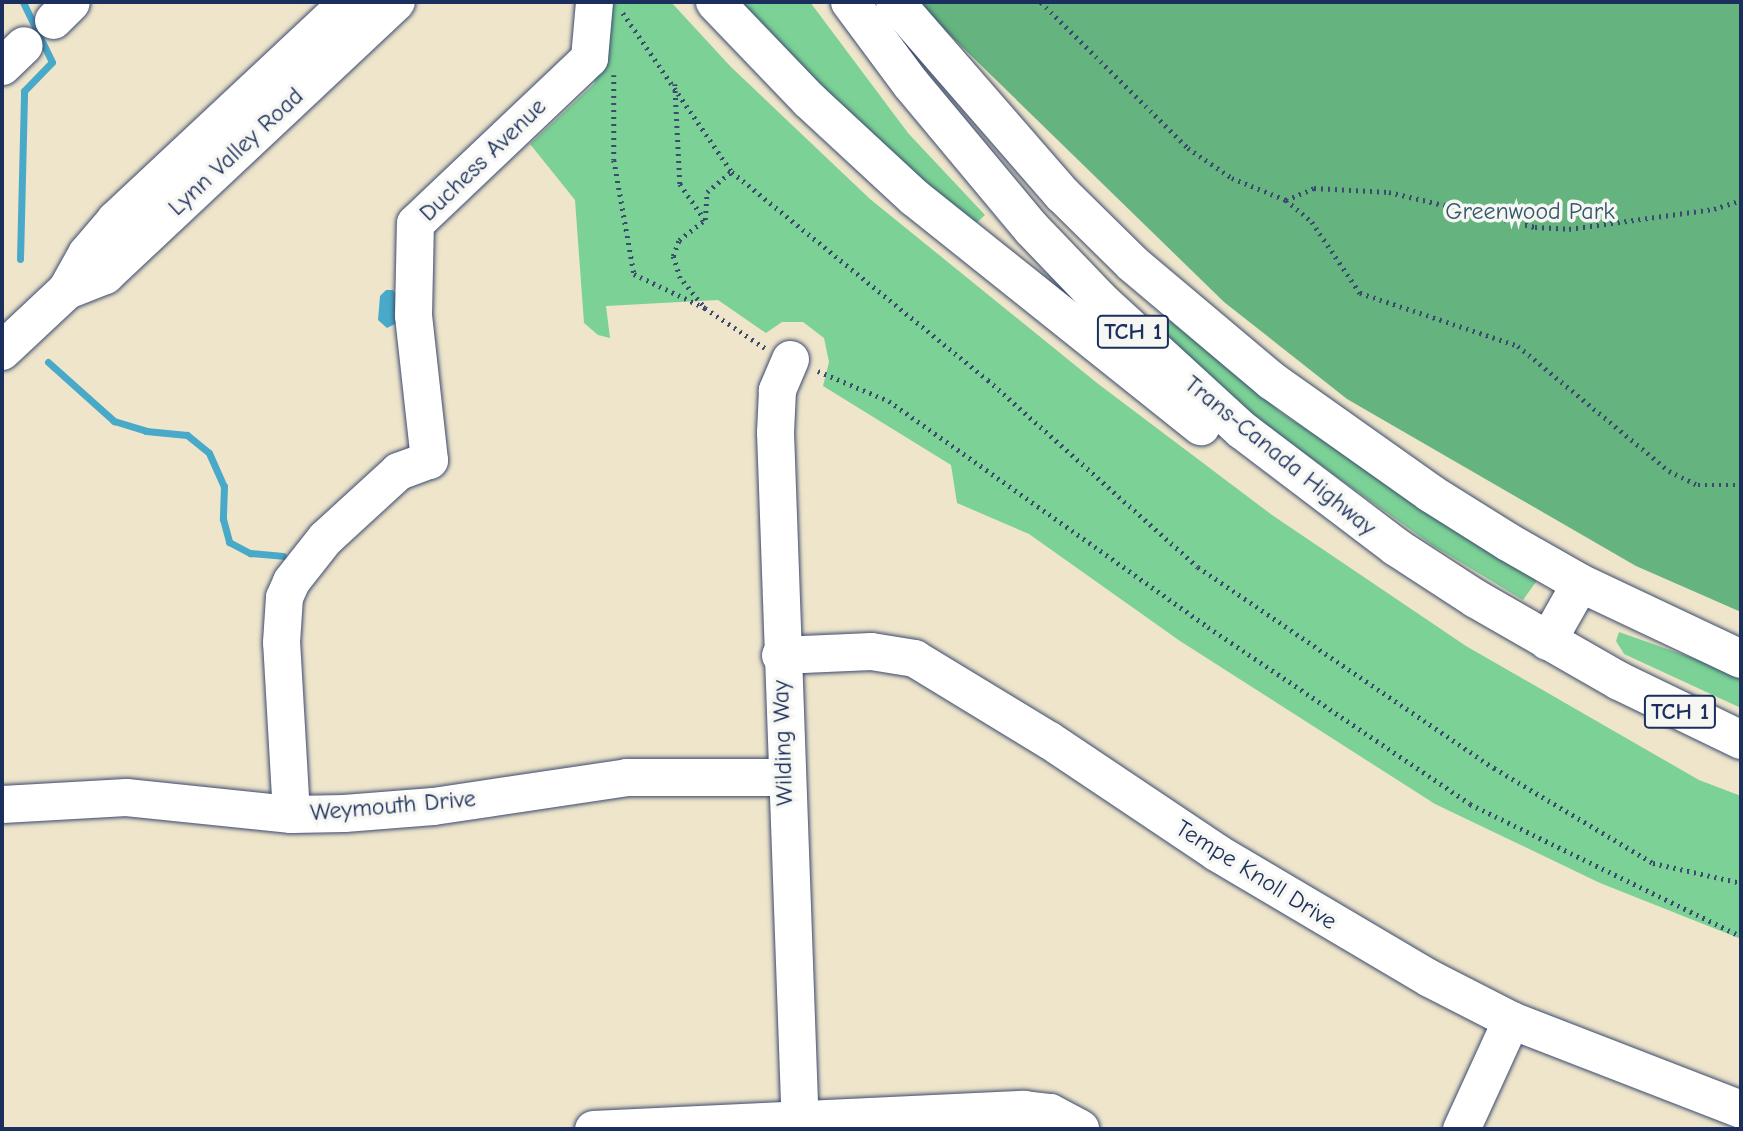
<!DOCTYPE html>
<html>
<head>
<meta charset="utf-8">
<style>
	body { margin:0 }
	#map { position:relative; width:1743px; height:1131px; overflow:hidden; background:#eee5cb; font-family:"Comic Neue",sans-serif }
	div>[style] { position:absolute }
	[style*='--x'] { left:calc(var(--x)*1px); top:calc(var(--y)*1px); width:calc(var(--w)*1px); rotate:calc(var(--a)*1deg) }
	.green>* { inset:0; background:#7cd296 }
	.forest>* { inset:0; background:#65b47f }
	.water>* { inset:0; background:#48a9c8 }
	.stream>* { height:7px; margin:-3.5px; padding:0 3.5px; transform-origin:3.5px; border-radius:3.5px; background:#48a9c8 }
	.path>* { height:4.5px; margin-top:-2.25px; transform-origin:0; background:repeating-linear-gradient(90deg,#3b4a6e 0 2px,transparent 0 7px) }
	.roads { filter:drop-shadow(0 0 2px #3b4a6e) drop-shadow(0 0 2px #3b4a6e) }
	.minor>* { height:37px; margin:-18.5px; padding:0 18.5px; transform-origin:18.5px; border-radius:18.5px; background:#fff }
	.major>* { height:38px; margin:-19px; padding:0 19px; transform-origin:19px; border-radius:19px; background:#fff }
	.highway>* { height:38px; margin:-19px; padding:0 19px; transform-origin:19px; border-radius:19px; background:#fff }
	span { translate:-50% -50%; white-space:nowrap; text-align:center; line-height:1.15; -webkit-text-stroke:7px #f6f6f2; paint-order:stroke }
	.shield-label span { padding:2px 5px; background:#f6f6f2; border:2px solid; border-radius:5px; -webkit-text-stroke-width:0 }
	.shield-label { font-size:23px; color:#1b2f5e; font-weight:700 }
	.street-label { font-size:24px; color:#1b2f5e }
	.park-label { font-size:24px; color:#33586c }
	.frame { position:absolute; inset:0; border:4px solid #1b2f5e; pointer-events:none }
</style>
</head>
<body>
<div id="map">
	<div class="green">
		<div style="clip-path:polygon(608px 2px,671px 2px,731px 67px,870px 199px,1097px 383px,1272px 515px,1466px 646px,1699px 780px,1741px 796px,1741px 939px,1600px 883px,1435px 804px,1180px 641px,1029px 534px,957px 503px,951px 465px,823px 386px,829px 362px,824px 338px,803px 322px,782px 322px,766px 333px,718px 300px,606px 306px,610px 338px,598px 335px,584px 323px,575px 200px,530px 144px,594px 84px,610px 19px)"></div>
		<div style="clip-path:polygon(740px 2px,810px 2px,908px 133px,985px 215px,969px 230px,848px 120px)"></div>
		<div style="clip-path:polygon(1173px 318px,1280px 412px,1495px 553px,1535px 569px,1536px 582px,1523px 600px,1432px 545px,1273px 431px,1155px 334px)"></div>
		<div style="clip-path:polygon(1619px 632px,1741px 675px,1741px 708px,1624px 654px,1616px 641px)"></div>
	</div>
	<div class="forest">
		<div style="clip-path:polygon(916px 2px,1741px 2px,1741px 612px,1636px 566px,1347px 399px,1224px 302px)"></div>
	</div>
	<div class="water">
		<div style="clip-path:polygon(386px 290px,393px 290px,398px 298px,397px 323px,387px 328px,378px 320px,380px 296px)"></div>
	</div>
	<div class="stream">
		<div style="--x:20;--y:259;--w:168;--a:-88.6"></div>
		<div style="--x:24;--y:91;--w:40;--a:-46"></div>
		<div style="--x:52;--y:62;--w:67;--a:-115.8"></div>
		<div style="--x:48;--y:362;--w:89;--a:41.8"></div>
		<div style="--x:114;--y:421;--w:34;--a:17"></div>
		<div style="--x:146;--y:431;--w:41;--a:5.6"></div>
		<div style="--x:187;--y:435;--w:28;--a:39"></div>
		<div style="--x:209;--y:453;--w:36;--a:66"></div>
		<div style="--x:224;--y:486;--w:33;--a:92"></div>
		<div style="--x:223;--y:519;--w:24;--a:75"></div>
		<div style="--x:229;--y:542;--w:24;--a:28"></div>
		<div style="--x:250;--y:553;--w:33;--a:5"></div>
	</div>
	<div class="path">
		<div style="--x:1041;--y:2;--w:207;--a:44.8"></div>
		<div style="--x:1188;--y:148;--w:53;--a:34.3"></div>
		<div style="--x:1232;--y:178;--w:58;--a:22.2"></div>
		<div style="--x:1286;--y:200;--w:34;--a:40"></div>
		<div style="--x:1312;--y:222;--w:86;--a:55.9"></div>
		<div style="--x:1360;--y:293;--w:167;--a:18.5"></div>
		<div style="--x:1518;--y:346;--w:196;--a:39.6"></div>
		<div style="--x:1669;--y:471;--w:32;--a:26"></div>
		<div style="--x:1698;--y:485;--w:43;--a:0"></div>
		<div style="--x:623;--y:13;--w:193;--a:55.6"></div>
		<div style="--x:732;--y:172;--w:330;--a:39.1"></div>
		<div style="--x:988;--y:380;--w:281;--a:41.7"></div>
		<div style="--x:1198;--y:567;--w:358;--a:34.2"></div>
		<div style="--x:1494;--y:768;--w:185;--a:30.9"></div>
		<div style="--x:1653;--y:863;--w:90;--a:12.8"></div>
		<div style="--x:614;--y:75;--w:85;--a:90"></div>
		<div style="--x:614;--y:160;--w:116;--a:80"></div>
		<div style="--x:634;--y:274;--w:79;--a:25.6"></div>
		<div style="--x:705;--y:308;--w:72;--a:33.7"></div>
		<div style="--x:675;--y:84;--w:100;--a:87.1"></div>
		<div style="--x:680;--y:184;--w:44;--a:55.2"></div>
		<div style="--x:1286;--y:200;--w:30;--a:-23"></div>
		<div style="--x:1314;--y:188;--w:75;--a:3.1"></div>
		<div style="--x:1389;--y:192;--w:150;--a:13.5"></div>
		<div style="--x:1535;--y:227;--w:34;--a:3"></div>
		<div style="--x:1569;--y:229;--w:146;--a:-7.9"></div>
		<div style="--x:1714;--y:209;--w:28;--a:-18"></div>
		<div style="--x:702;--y:305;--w:35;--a:-129"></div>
		<div style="--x:680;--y:278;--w:23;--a:-108"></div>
		<div style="--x:673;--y:256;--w:17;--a:-69"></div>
		<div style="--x:679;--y:240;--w:33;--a:-38"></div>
		<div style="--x:705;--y:220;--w:28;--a:-86"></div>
		<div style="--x:707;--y:192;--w:31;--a:-40"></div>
		<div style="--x:818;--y:371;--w:77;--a:22.9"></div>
		<div style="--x:889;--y:401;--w:391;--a:35.3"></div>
		<div style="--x:1208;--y:627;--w:316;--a:34"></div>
		<div style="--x:1470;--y:804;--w:301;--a:26"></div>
	</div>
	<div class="roads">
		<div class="minor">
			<div style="--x:53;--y:20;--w:25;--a:-45"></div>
			<div style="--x:2;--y:66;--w:30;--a:-44"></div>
			<div style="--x:790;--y:359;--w:34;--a:113"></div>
			<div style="--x:777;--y:390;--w:42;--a:92.7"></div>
			<div style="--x:775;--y:432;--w:697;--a:87.95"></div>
			<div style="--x:1547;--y:641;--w:67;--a:-60.4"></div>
			<div style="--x:780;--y:655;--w:91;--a:-2.5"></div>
			<div style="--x:871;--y:651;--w:44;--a:9.2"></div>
			<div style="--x:914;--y:658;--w:158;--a:31.3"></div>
			<div style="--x:1049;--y:740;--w:201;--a:33.8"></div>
			<div style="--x:1216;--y:852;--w:247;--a:30.6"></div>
			<div style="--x:1429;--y:978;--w:92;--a:27.1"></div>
			<div style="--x:1511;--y:1020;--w:247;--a:21.2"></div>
			<div style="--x:2;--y:804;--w:124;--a:-3.2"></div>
			<div style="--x:126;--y:797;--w:166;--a:5.9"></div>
			<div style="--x:291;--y:814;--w:53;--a:-1.1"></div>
			<div style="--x:344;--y:813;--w:89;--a:-4.5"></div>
			<div style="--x:433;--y:806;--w:195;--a:-8.5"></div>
			<div style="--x:626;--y:777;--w:158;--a:0"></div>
			<div style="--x:291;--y:814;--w:172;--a:-93.3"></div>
			<div style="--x:281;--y:642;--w:45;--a:-86.2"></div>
			<div style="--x:284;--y:597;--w:17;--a:-66"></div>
			<div style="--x:291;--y:581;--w:55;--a:-51.7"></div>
			<div style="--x:325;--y:538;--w:99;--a:-42.5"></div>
			<div style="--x:398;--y:471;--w:33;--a:-20"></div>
			<div style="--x:429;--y:460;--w:146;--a:-96.3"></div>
			<div style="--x:413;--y:315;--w:92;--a:-88.8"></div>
			<div style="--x:415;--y:223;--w:240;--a:-43.5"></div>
			<div style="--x:589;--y:58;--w:56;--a:-84.9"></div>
			<div style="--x:593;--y:1129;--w:431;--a:-2.7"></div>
			<div style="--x:1024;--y:1109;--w:26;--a:7"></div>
			<div style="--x:1050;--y:1112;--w:34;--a:28"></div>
			<div style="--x:1461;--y:1129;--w:120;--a:-65.4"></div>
		</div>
		<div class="major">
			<div style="--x:67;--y:290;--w:41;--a:-21.5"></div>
			<div style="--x:105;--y:275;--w:399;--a:-43.2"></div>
			<div style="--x:2;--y:351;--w:89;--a:-43.2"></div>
			<div style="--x:67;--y:290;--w:41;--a:-60.9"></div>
			<div style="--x:87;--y:254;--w:45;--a:-49.5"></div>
			<div style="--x:116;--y:220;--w:319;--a:-43.1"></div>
		</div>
		<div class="highway">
			<div style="--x:715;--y:2;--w:136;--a:46.2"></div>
			<div style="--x:809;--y:100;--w:144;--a:42.8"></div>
			<div style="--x:915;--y:198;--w:366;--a:38.6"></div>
			<div style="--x:850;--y:2;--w:102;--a:53.4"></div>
			<div style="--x:911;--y:84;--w:189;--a:50.2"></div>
			<div style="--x:1032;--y:229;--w:98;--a:46.2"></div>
			<div style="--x:1100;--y:300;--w:193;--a:42.5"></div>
			<div style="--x:1242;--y:430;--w:193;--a:37.2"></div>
			<div style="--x:1396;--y:547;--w:95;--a:33"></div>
			<div style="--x:1476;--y:599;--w:165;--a:29.8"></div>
			<div style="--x:1619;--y:681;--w:136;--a:25.8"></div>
			<div style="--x:895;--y:2;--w:256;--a:49"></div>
			<div style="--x:1063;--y:195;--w:98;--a:44.6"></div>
			<div style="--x:1133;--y:264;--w:182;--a:40.1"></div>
			<div style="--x:1272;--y:381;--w:194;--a:35.3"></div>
			<div style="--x:1430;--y:493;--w:92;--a:32.1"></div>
			<div style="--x:1508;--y:542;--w:83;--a:29.7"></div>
			<div style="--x:1580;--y:583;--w:178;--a:25.3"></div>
		</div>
	</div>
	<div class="shield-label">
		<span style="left:1133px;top:332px">TCH 1</span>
		<span style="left:1680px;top:712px">TCH 1</span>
	</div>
	<div class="street-label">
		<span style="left:236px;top:152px;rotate:-43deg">Lynn Valley Road</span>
		<span style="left:483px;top:160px;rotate:-44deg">Duchess Avenue</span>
		<span style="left:1280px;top:456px;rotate:39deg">Trans-Canada Highway</span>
		<span style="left:783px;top:743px;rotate:-92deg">Wilding Way</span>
		<span style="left:393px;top:806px;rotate:-5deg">Weymouth Drive</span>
		<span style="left:1256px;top:875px;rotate:32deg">Tempe Knoll Drive</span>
	</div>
	<div class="park-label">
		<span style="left:1530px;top:212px">Greenwood Park</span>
	</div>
	<div class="frame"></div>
</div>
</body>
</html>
